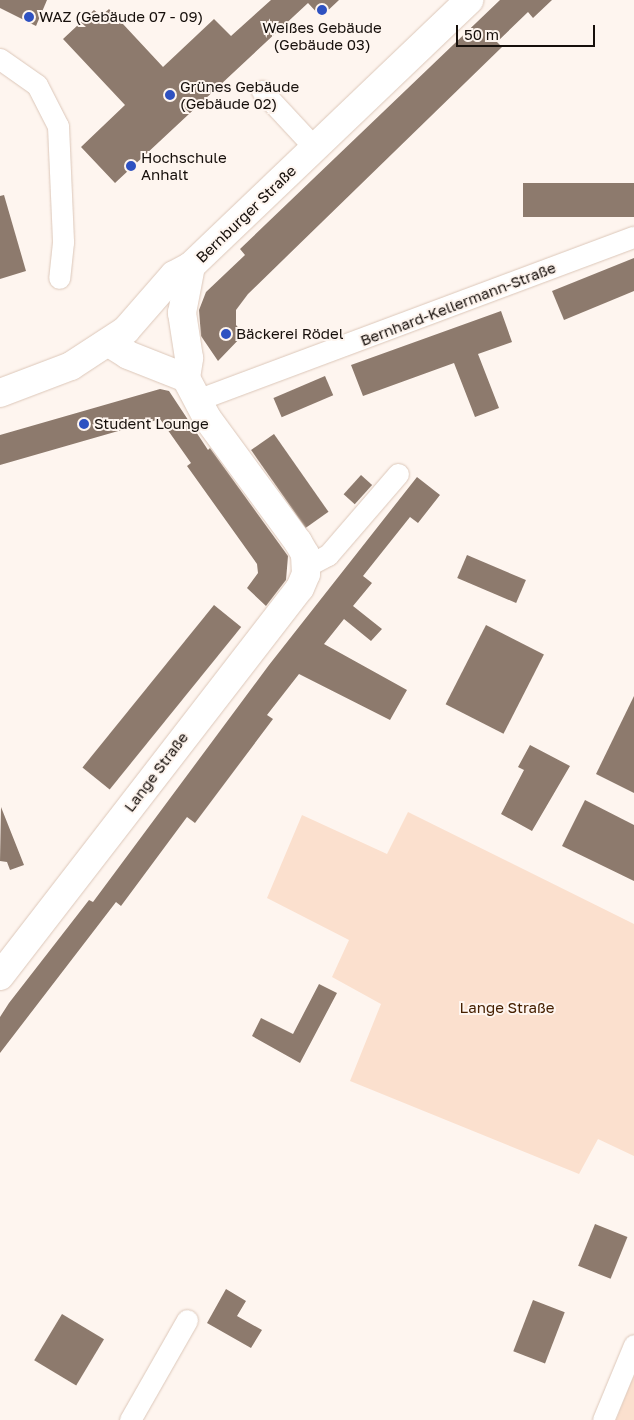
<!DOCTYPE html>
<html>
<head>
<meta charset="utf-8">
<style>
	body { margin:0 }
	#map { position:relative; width:634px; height:1420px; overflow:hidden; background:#fef5ef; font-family:"Golos Text",sans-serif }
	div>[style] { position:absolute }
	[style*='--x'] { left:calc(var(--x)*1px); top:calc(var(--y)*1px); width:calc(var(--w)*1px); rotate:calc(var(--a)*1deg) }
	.green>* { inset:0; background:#fbe0ce }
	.building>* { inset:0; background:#8d7a6d; transform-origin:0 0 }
	.roads { filter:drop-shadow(0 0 1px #dcc7b9) drop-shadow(0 0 1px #dcc7b9) }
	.street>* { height:21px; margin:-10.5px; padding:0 10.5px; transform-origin:10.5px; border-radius:10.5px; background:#fff }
	.secondary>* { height:28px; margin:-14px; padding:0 14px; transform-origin:14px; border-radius:14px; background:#fff }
	.dots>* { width:14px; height:14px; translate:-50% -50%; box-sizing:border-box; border:2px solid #fef5ef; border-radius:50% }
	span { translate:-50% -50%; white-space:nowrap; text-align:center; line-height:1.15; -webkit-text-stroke:4px #fef5ef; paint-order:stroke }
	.poi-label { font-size:15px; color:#160f0b }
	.left { translate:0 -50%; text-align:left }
	.street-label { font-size:15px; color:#160f0b }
	.park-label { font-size:15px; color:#462000 }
	.scale { position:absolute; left:456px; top:25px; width:139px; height:22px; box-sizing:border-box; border:2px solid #160f0b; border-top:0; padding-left:6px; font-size:15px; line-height:18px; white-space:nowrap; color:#160f0b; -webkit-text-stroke:4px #fef5ef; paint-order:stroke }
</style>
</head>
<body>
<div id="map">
	<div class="green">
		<div style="clip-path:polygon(408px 812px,634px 924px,634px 1156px,598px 1139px,579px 1174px,350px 1081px,381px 1004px,332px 977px,349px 940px,267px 898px,302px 815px,387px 854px)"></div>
		<div style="clip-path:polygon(634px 1375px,634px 1420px,616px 1420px)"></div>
	</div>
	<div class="building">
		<div style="clip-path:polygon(0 0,47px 0,36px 26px,0 8px)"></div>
		<div style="clip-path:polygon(271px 0,339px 0,321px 17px,308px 3px,115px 183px,81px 147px,125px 105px,63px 39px,94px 10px,101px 16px,109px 9px,163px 67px,214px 19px,231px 36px)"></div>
		<div style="clip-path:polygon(500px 0,552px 0,533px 18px,528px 12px,497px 42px,502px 47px,248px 294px,236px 310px,236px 325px,244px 334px,218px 361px,201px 336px,199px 310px,206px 292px,245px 255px,240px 249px)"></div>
		<div style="left:634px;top:183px;width:34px;height:111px;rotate:90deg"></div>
		<div style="clip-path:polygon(4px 195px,26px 271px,0 279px,0 196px)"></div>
		<div style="clip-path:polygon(634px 258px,634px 291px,564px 320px,552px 291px)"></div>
		<div style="clip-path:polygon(501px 311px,512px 342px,478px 354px,499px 408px,475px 417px,454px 363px,363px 396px,351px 365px)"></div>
		<div style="left:325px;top:376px;width:21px;height:56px;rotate:67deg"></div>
		<div style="clip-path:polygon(160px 389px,169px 391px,208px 450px,210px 448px,288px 556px,286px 580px,266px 606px,247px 588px,258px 573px,257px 564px,187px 466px,191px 463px,160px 419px,0 465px,0 435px)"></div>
		<div style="left:274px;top:434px;width:95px;height:28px;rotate:55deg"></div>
		<div style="left:361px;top:475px;width:15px;height:26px;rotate:42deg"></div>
		<div style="clip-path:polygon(417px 477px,440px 495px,418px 523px,410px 517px,363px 576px,372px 583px,353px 606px,382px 629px,371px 641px,344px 619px,324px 644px,407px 690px,390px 720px,299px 674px,267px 715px,273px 719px,195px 823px,187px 817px,121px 906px,116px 902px,0 1053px,0 1017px,9px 1003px,89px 900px,93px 902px,269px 665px)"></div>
		<div style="left:467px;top:555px;width:64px;height:25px;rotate:23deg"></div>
		<div style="left:214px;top:605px;width:35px;height:209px;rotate:39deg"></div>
		<div style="left:486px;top:625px;width:65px;height:89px;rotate:27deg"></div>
		<div style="clip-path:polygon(634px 696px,634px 793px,596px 774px)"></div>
		<div style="clip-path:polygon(530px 745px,570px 766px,532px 831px,501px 814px,524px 770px,518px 767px)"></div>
		<div style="clip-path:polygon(585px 800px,634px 825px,634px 881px,562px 846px)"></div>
		<div style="clip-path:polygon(1px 807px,24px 865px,10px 870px,7px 862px,0 861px)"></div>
		<div style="clip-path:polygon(319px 984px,337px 993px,300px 1063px,252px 1036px,261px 1018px,293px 1034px)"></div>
		<div style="left:595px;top:1224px;width:35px;height:45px;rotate:22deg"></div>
		<div style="clip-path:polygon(226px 1289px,246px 1301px,237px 1316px,262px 1330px,251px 1348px,207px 1323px)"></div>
		<div style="left:533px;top:1300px;width:34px;height:55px;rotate:21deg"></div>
		<div style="left:62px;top:1314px;width:49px;height:54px;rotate:31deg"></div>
	</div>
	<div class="roads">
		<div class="street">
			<div style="--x:0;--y:59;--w:45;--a:35.1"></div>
			<div style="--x:37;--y:85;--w:46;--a:62.9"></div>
			<div style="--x:58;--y:126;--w:116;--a:87.5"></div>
			<div style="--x:63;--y:242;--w:36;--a:96"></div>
			<div style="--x:262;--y:91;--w:78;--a:47.1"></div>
			<div style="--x:197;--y:400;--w:466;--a:-20.5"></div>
			<div style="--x:307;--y:566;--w:24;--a:-28"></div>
			<div style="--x:328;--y:555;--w:107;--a:-49.2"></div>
			<div style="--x:130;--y:1420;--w:115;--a:-60.3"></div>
			<div style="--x:603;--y:1420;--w:81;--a:-67.5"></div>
		</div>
		<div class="secondary">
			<div style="--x:109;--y:343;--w:22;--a:32"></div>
			<div style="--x:128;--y:355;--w:62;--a:21.6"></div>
			<div style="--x:0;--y:393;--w:76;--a:-20.8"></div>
			<div style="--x:71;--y:366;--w:66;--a:-33.2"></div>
			<div style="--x:126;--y:330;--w:73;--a:-48.9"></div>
			<div style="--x:174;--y:275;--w:19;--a:-28"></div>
			<div style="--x:191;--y:266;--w:385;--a:-43.7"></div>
			<div style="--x:0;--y:976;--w:490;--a:-52.3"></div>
			<div style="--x:300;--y:588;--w:15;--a:-67"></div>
			<div style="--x:306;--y:574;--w:20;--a:-93"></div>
			<div style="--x:305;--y:554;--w:14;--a:-120"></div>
			<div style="--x:298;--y:542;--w:154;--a:-126.3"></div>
			<div style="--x:207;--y:418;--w:45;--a:-117.7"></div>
			<div style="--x:186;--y:378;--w:20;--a:-81"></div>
			<div style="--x:189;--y:358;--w:46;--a:-98.8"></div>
			<div style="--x:182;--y:313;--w:48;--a:-79.2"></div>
		</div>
	</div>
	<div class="dots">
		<div style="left:322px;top:10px;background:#2e51c1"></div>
		<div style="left:29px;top:17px;background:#2e51c1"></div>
		<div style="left:170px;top:95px;background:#2e51c1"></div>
		<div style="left:131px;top:166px;background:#2e51c1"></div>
		<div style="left:226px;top:334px;background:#2e51c1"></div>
		<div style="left:84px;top:424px;background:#2e51c1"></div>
	</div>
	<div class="poi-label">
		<span class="left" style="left:39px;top:17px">WAZ (Gebäude 07 - 09)</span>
		<span style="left:322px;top:36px">Weißes Gebäude<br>(Gebäude 03)</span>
		<span class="left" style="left:180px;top:95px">Grünes Gebäude<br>(Gebäude 02)</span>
		<span class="left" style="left:141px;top:166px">Hochschule<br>Anhalt</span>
		<span class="left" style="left:236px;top:334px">Bäckerei Rödel</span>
		<span class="left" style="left:94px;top:424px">Student Lounge</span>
	</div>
	<div class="street-label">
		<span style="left:246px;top:214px;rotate:-44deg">Bernburger Straße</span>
		<span style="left:458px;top:304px;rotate:-21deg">Bernhard-Kellermann-Straße</span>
		<span style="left:156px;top:772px;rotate:-53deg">Lange Straße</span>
	</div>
	<div class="park-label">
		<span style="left:507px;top:1008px">Lange Straße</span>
	</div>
	<div class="scale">50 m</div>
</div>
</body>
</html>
